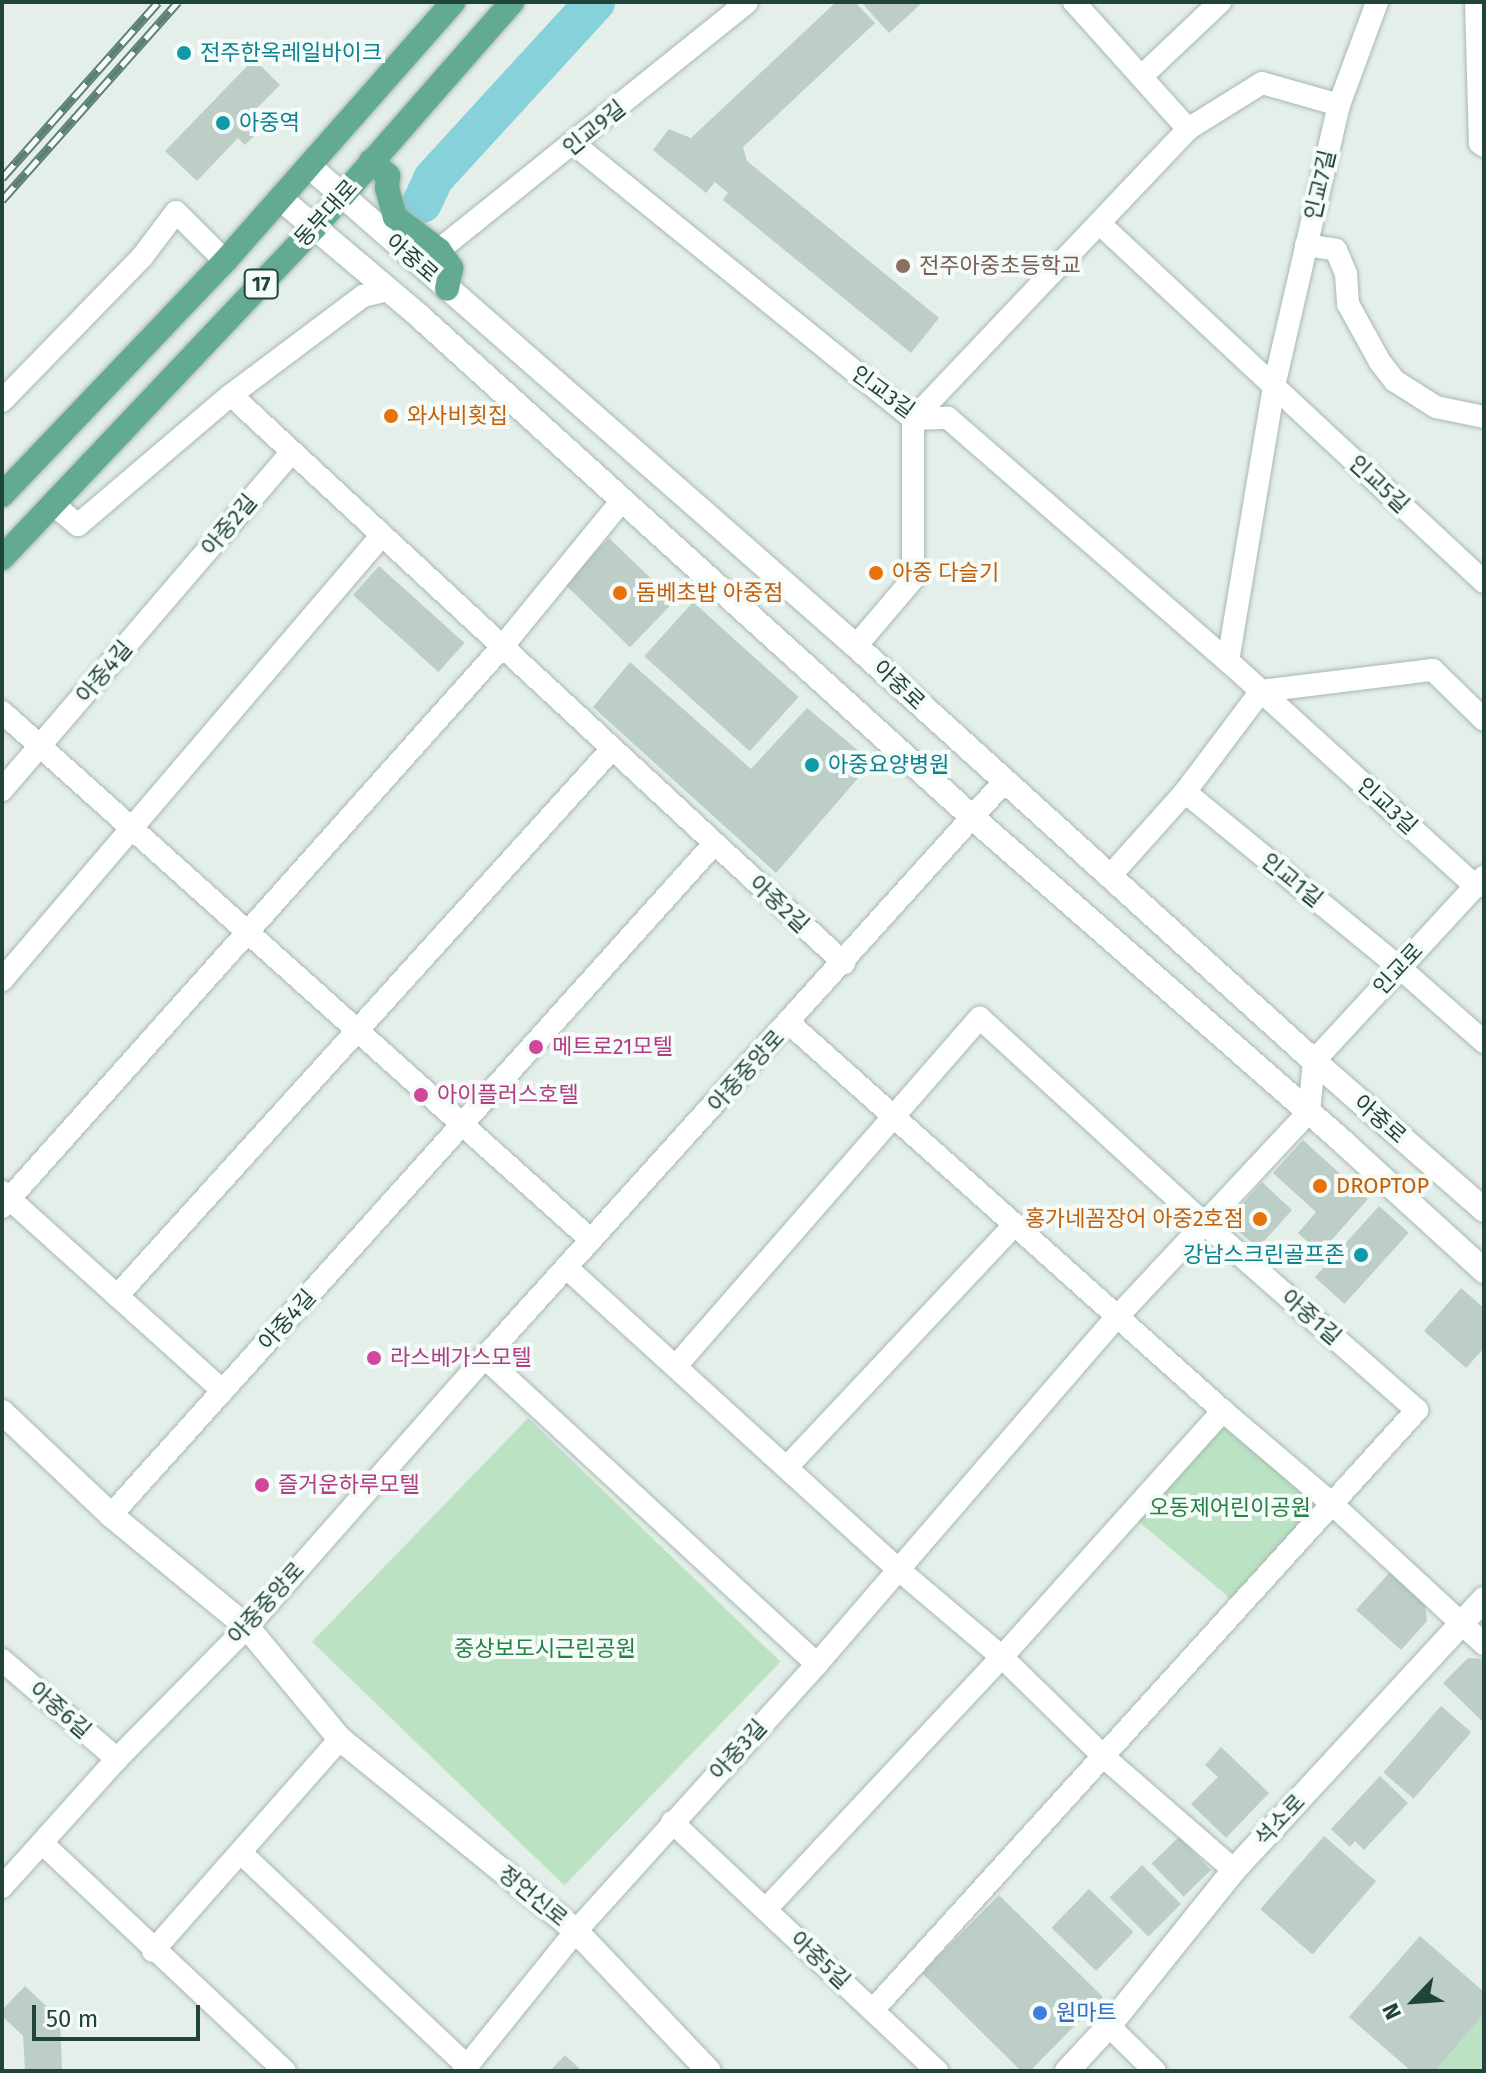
<!DOCTYPE html>
<html>
<head>
<meta charset="utf-8">
<style>
	body { margin:0 }
	#map { position:relative; width:1486px; height:2073px; overflow:hidden; background:#e4efea; font-family:"Fira Sans","Noto Sans KR",sans-serif }
	div>[style] { position:absolute }
	[style*='--x'] { left:calc(var(--x)*1px); top:calc(var(--y)*1px); width:calc(var(--w)*1px); rotate:calc(var(--a)*1deg) }
	.green>* { inset:0; background:#bbe3c3; transform-origin:0 0 }
	.river>* { height:40px; margin:-20px; padding:0 20px; transform-origin:20px; border-radius:20px; background:#86d1da }
	.building>* { inset:0; background:#bccec5; transform-origin:0 0 }
	.roads { filter:drop-shadow(0 0 2px #a6b8b1) drop-shadow(0 0 2px #a6b8b1) }
	.street>* { height:22px; margin:-11px; padding:0 11px; transform-origin:11px; border-radius:11px; background:#fff }
	.secondary>* { height:24px; margin:-12px; padding:0 12px; transform-origin:12px; border-radius:12px; background:#fff }
	.primary>* { height:24px; margin:-12px; padding:0 12px; transform-origin:12px; border-radius:12px; background:#63aa94 }
	.rail>* { height:9px; margin-top:-4.5px; transform-origin:0; background:repeating-linear-gradient(90deg,#f5fbf8 0 18px,#5b7f74 0 36px); box-sizing:border-box; border-block:2px solid #5b7f74 }
	.dots>* { width:22px; height:22px; translate:-50% -50%; box-sizing:border-box; border:4px solid #f5fbf8; border-radius:50% }
	span { translate:-50% -50%; white-space:nowrap; text-align:center; line-height:1.15; -webkit-text-stroke:8px #f5fbf8; paint-order:stroke }
	.shield-label span { padding:2px 6px; background:#f5fbf8; border:2px solid; border-radius:6px; -webkit-text-stroke-width:0 }
	.shield-label { font-size:20px; color:#214439; font-weight:700 }
	.culture-label { font-size:22px; color:#0d838f }
	.left { translate:0 -50%; text-align:left }
	.right { translate:-100% -50%; text-align:right }
	.street-label { font-size:22px; color:#214439 }
	.education-label { font-size:22px; color:#785e54 }
	.food-label { font-size:22px; color:#c56008 }
	.hotel-label { font-size:22px; color:#b23c85 }
	.park-label { font-size:22px; color:#258044 }
	.shop-label { font-size:22px; color:#366cbe }
	.frame { position:absolute; inset:0; border:4px solid #214439; pointer-events:none }
	.north { position:absolute; left:1374px; top:1961px; width:80px; height:80px; -webkit-text-stroke:6px #f5fbf8; paint-order:stroke; rotate:245deg; font-size:22px; font-weight:700; line-height:32px; text-align:center; color:#214439 }
	.north::after { content:''; display:block; margin:auto; width:28px; height:36px; background:#214439; clip-path:polygon(50% 0,100% 100%,50% 72%,0 100%) }
	.scale { position:absolute; left:32px; top:2005px; width:168px; height:36px; box-sizing:border-box; border:4px solid #214439; border-top:0; padding-left:10px; font-size:24px; line-height:28px; white-space:nowrap; color:#214439; -webkit-text-stroke:6px #f5fbf8; paint-order:stroke }
</style>
</head>
<body>
<div id="map">
	<div class="green">
		<div style="left:1223px;top:1411px;width:142px;height:139px;rotate:40deg"></div>
		<div style="left:528px;top:1418px;width:351px;height:311px;rotate:44deg"></div>
		<div style="clip-path:polygon(1484px 2014px,1484px 2071px,1435px 2071px)"></div>
	</div>
	<div class="river">
		<div style="--x:422;--y:203;--w:26;--a:-65"></div>
		<div style="--x:433;--y:179;--w:240;--a:-47.5"></div>
	</div>
	<div class="building">
		<div style="clip-path:polygon(836px 2px,855px 2px,875px 23px,743px 147px,747px 161px,939px 318px,911px 353px,723px 200px,728px 193px,715px 182px,706px 193px,653px 150px,669px 129px,691px 138px)"></div>
		<div style="clip-path:polygon(861px 2px,923px 2px,889px 33px)"></div>
		<div style="clip-path:polygon(254px 59px,280px 85px,248px 117px,261px 129px,245px 145px,238px 138px,197px 181px,165px 151px)"></div>
		<div style="left:609px;top:538px;width:91px;height:64px;rotate:44deg"></div>
		<div style="left:379px;top:566px;width:115px;height:39px;rotate:42deg"></div>
		<div style="left:693px;top:602px;width:142px;height:73px;rotate:42deg"></div>
		<div style="clip-path:polygon(630px 662px,751px 769px,807px 708px,872px 762px,776px 873px,593px 707px)"></div>
		<div style="clip-path:polygon(1303px 1140px,1368px 1199px,1320px 1253px,1298px 1233px,1316px 1212px,1273px 1173px)"></div>
		<div style="clip-path:polygon(1262px 1182px,1292px 1210px,1258px 1248px,1236px 1229px,1237px 1210px)"></div>
		<div style="left:1379px;top:1206px;width:40px;height:96px;rotate:42deg"></div>
		<div style="clip-path:polygon(1461px 1288px,1484px 1308px,1484px 1348px,1466px 1368px,1424px 1331px)"></div>
		<div style="clip-path:polygon(1390px 1572px,1425px 1605px,1427px 1621px,1401px 1650px,1356px 1610px)"></div>
		<div style="clip-path:polygon(1468px 1658px,1484px 1659px,1484px 1723px,1443px 1683px)"></div>
		<div style="left:1441px;top:1706px;width:40px;height:88px;rotate:41deg"></div>
		<div style="clip-path:polygon(1221px 1747px,1269px 1793px,1226px 1838px,1191px 1804px,1218px 1777px,1205px 1765px)"></div>
		<div style="clip-path:polygon(1380px 1776px,1408px 1803px,1364px 1850px,1355px 1841px,1350px 1847px,1331px 1829px)"></div>
		<div style="left:1324px;top:1836px;width:69px;height:97px;rotate:41deg"></div>
		<div style="left:1179px;top:1837px;width:46px;height:38px;rotate:46deg"></div>
		<div style="left:1142px;top:1865px;width:55px;height:46px;rotate:45deg"></div>
		<div style="left:1089px;top:1889px;width:62px;height:54px;rotate:44deg"></div>
		<div style="clip-path:polygon(999px 1895px,1103px 1997px,1030px 2071px,1021px 2071px,922px 1973px)"></div>
		<div style="clip-path:polygon(1420px 1936px,1484px 1992px,1484px 2014px,1435px 2071px,1411px 2071px,1349px 2017px)"></div>
		<div style="clip-path:polygon(25px 1986px,60px 2019px,62px 2071px,25px 2071px,23px 2036px,2px 2016px,2px 2010px)"></div>
		<div style="clip-path:polygon(565px 2055px,582px 2071px,550px 2071px)"></div>
	</div>
	<div class="roads">
		<div class="street">
			<div style="--x:1074;--y:2;--w:171;--a:48.1"></div>
			<div style="--x:1476;--y:2;--w:141;--a:88.4"></div>
			<div style="--x:1480;--y:143;--w:5;--a:37"></div>
			<div style="--x:1142;--y:76;--w:108;--a:-43.5"></div>
			<div style="--x:574;--y:144;--w:437;--a:39"></div>
			<div style="--x:913;--y:419;--w:35;--a:-2"></div>
			<div style="--x:948;--y:418;--w:371;--a:41"></div>
			<div style="--x:1228;--y:661;--w:336;--a:42.3"></div>
			<div style="--x:1099;--y:223;--w:526;--a:43"></div>
			<div style="--x:1306;--y:245;--w:30;--a:9"></div>
			<div style="--x:1336;--y:250;--w:26;--a:67"></div>
			<div style="--x:1346;--y:274;--w:30;--a:86"></div>
			<div style="--x:1348;--y:304;--w:66;--a:61.1"></div>
			<div style="--x:1380;--y:362;--w:24;--a:52"></div>
			<div style="--x:1395;--y:381;--w:49;--a:32.4"></div>
			<div style="--x:1436;--y:407;--w:49;--a:11.8"></div>
			<div style="--x:439;--y:250;--w:395;--a:-38.8"></div>
			<div style="--x:231;--y:395;--w:836;--a:42.82"></div>
			<div style="--x:2;--y:401;--w:201;--a:-45.8"></div>
			<div style="--x:142;--y:257;--w:56;--a:-52.9"></div>
			<div style="--x:176;--y:212;--w:69;--a:45"></div>
			<div style="--x:54;--y:505;--w:31;--a:40"></div>
			<div style="--x:78;--y:525;--w:201;--a:-40.4"></div>
			<div style="--x:231;--y:395;--w:165;--a:-36.9"></div>
			<div style="--x:363;--y:296;--w:25;--a:-14"></div>
			<div style="--x:856;--y:646;--w:88;--a:-49.6"></div>
			<div style="--x:913;--y:579;--w:160;--a:-90"></div>
			<div style="--x:913;--y:419;--w:400;--a:-46.5"></div>
			<div style="--x:1188;--y:129;--w:87;--a:-31.9"></div>
			<div style="--x:1262;--y:83;--w:80;--a:15.9"></div>
			<div style="--x:1228;--y:661;--w:279;--a:-80.5"></div>
			<div style="--x:1274;--y:386;--w:288;--a:-77"></div>
			<div style="--x:1339;--y:105;--w:110;--a:-69.7"></div>
			<div style="--x:2;--y:712;--w:791;--a:41.87"></div>
			<div style="--x:2;--y:790;--w:445;--a:-49.4"></div>
			<div style="--x:1185;--y:792;--w:276;--a:39.3"></div>
			<div style="--x:1399;--y:967;--w:113;--a:41.4"></div>
			<div style="--x:1110;--y:876;--w:113;--a:-48.2"></div>
			<div style="--x:1185;--y:792;--w:126;--a:-53"></div>
			<div style="--x:1261;--y:691;--w:173;--a:-7"></div>
			<div style="--x:1433;--y:670;--w:71;--a:44.4"></div>
			<div style="--x:2;--y:980;--w:585;--a:-49.5"></div>
			<div style="--x:789;--y:1023;--w:582;--a:41.8"></div>
			<div style="--x:1223;--y:1411;--w:142;--a:40.4"></div>
			<div style="--x:1331;--y:1503;--w:208;--a:42.7"></div>
			<div style="--x:2;--y:1192;--w:297;--a:42"></div>
			<div style="--x:2;--y:1207;--w:751;--a:-48.24"></div>
			<div style="--x:502;--y:647;--w:191;--a:-50.7"></div>
			<div style="--x:568;--y:1269;--w:447;--a:42.3"></div>
			<div style="--x:899;--y:1570;--w:135;--a:40.2"></div>
			<div style="--x:1002;--y:1657;--w:144;--a:44.4"></div>
			<div style="--x:1105;--y:1758;--w:171;--a:41"></div>
			<div style="--x:117;--y:1296;--w:738;--a:-47.86"></div>
			<div style="--x:484;--y:1357;--w:453;--a:42.7"></div>
			<div style="--x:676;--y:1366;--w:462;--a:-48.9"></div>
			<div style="--x:980;--y:1018;--w:305;--a:42.5"></div>
			<div style="--x:1205;--y:1224;--w:282;--a:41.3"></div>
			<div style="--x:1417;--y:1410;--w:810;--a:132.2"></div>
			<div style="--x:788;--y:1466;--w:330;--a:-46.8"></div>
			<div style="--x:111;--y:1515;--w:902;--a:-48.06"></div>
			<div style="--x:2;--y:1660;--w:152;--a:40.7"></div>
			<div style="--x:672;--y:1822;--w:364;--a:43.2"></div>
			<div style="--x:42;--y:1843;--w:333;--a:43.2"></div>
			<div style="--x:241;--y:1853;--w:311;--a:43.3"></div>
			<div style="--x:2;--y:1887;--w:172;--a:-48.1"></div>
			<div style="--x:117;--y:1759;--w:185;--a:-45.4"></div>
			<div style="--x:247;--y:1627;--w:348;--a:-48.6"></div>
			<div style="--x:477;--y:1366;--w:787;--a:-47.94"></div>
			<div style="--x:766;--y:1909;--w:345;--a:-46.9"></div>
			<div style="--x:1002;--y:1657;--w:331;--a:-48.1"></div>
			<div style="--x:153;--y:1951;--w:283;--a:-48.6"></div>
			<div style="--x:1109;--y:2026;--w:64;--a:44.4"></div>
			<div style="--x:463;--y:2071;--w:180;--a:-51.1"></div>
			<div style="--x:576;--y:1931;--w:360;--a:-47.9"></div>
			<div style="--x:817;--y:1664;--w:459;--a:-49.2"></div>
			<div style="--x:1117;--y:1317;--w:281;--a:-46.9"></div>
			<div style="--x:1309;--y:1112;--w:51;--a:-84.4"></div>
			<div style="--x:1314;--y:1061;--w:251;--a:-47.3"></div>
		</div>
		<div class="secondary">
			<div style="--x:309;--y:166;--w:728;--a:41.27"></div>
			<div style="--x:856;--y:646;--w:618;--a:42.18"></div>
			<div style="--x:1314;--y:1061;--w:226;--a:41.2"></div>
			<div style="--x:281;--y:199;--w:178;--a:40.2"></div>
			<div style="--x:417;--y:314;--w:749;--a:42.19"></div>
			<div style="--x:972;--y:817;--w:495;--a:41.2"></div>
			<div style="--x:1344;--y:1143;--w:190;--a:42.4"></div>
			<div style="--x:2;--y:1412;--w:150;--a:43.4"></div>
			<div style="--x:111;--y:1515;--w:176;--a:39.5"></div>
			<div style="--x:247;--y:1627;--w:146;--a:50.3"></div>
			<div style="--x:340;--y:1739;--w:304;--a:39.1"></div>
			<div style="--x:576;--y:1931;--w:193;--a:46.5"></div>
			<div style="--x:1067;--y:2071;--w:62;--a:-47"></div>
			<div style="--x:1109;--y:2026;--w:200;--a:-51.3"></div>
			<div style="--x:1234;--y:1870;--w:369;--a:-47.3"></div>
		</div>
		<div class="primary">
			<div style="--x:371;--y:161;--w:23;--a:41"></div>
			<div style="--x:388;--y:176;--w:12;--a:95"></div>
			<div style="--x:387;--y:188;--w:30;--a:75"></div>
			<div style="--x:395;--y:217;--w:55;--a:36.9"></div>
			<div style="--x:439;--y:250;--w:22;--a:56"></div>
			<div style="--x:451;--y:268;--w:21;--a:101"></div>
			<div style="--x:2;--y:495;--w:323;--a:-46.4"></div>
			<div style="--x:225;--y:261;--w:345;--a:-48.6"></div>
			<div style="--x:2;--y:558;--w:456;--a:-46.6"></div>
			<div style="--x:315;--y:227;--w:299;--a:-48.8"></div>
		</div>
	</div>
	<div class="rail">
		<div style="--x:2;--y:178;--w:235;--a:-48.4"></div>
		<div style="--x:2;--y:200;--w:265;--a:-48.4"></div>
	</div>
	<div class="dots">
		<div style="left:184px;top:53px;background:#0f9aa8"></div>
		<div style="left:223px;top:123px;background:#0f9aa8"></div>
		<div style="left:903px;top:266px;background:#8d6e63"></div>
		<div style="left:391px;top:416px;background:#e8710a"></div>
		<div style="left:876px;top:573px;background:#e8710a"></div>
		<div style="left:620px;top:593px;background:#e8710a"></div>
		<div style="left:812px;top:765px;background:#0f9aa8"></div>
		<div style="left:536px;top:1047px;background:#d1479c"></div>
		<div style="left:421px;top:1095px;background:#d1479c"></div>
		<div style="left:1320px;top:1186px;background:#e8710a"></div>
		<div style="left:1260px;top:1219px;background:#e8710a"></div>
		<div style="left:1361px;top:1255px;background:#0f9aa8"></div>
		<div style="left:374px;top:1358px;background:#d1479c"></div>
		<div style="left:262px;top:1485px;background:#d1479c"></div>
		<div style="left:1040px;top:2013px;background:#3f7fe0"></div>
	</div>
	<div class="shield-label">
		<span style="left:261px;top:284px">17</span>
	</div>
	<div class="culture-label">
		<span class="left" style="left:200px;top:53px">전주한옥레일바이크</span>
		<span class="left" style="left:239px;top:123px">아중역</span>
		<span class="left" style="left:828px;top:765px">아중요양병원</span>
		<span class="right" style="left:1345px;top:1255px">강남스크린골프존</span>
	</div>
	<div class="street-label">
		<span style="left:594px;top:128px;rotate:-39deg">인교9길</span>
		<span style="left:1320px;top:185px;rotate:-77deg">인교7길</span>
		<span style="left:326px;top:213px;rotate:-48deg">동부대로</span>
		<span style="left:412px;top:258px;rotate:41deg">아중로</span>
		<span style="left:883px;top:392px;rotate:36deg">인교3길</span>
		<span style="left:1379px;top:484px;rotate:43deg">인교5길</span>
		<span style="left:229px;top:525px;rotate:-50deg">아중2길</span>
		<span style="left:104px;top:672px;rotate:-50deg">아중4길</span>
		<span style="left:899px;top:685px;rotate:43deg">아중로</span>
		<span style="left:1387px;top:806px;rotate:42deg">인교3길</span>
		<span style="left:1292px;top:880px;rotate:39deg">인교1길</span>
		<span style="left:779px;top:904px;rotate:43deg">아중2길</span>
		<span style="left:1398px;top:969px;rotate:-47deg">인교로</span>
		<span style="left:746px;top:1071px;rotate:-48deg">아중중앙로</span>
		<span style="left:1380px;top:1119px;rotate:41deg">아중로</span>
		<span style="left:1311px;top:1317px;rotate:41deg">아중1길</span>
		<span style="left:287px;top:1320px;rotate:-48deg">아중4길</span>
		<span style="left:266px;top:1603px;rotate:-48deg">아중중앙로</span>
		<span style="left:60px;top:1710px;rotate:41deg">아중6길</span>
		<span style="left:738px;top:1750px;rotate:-48deg">아중3길</span>
		<span style="left:1280px;top:1820px;rotate:-47deg">석소로</span>
		<span style="left:533px;top:1896px;rotate:39deg">정언신로</span>
		<span style="left:820px;top:1960px;rotate:43deg">아중5길</span>
	</div>
	<div class="education-label">
		<span class="left" style="left:919px;top:266px">전주아중초등학교</span>
	</div>
	<div class="food-label">
		<span class="left" style="left:407px;top:416px">와사비횟집</span>
		<span class="left" style="left:892px;top:573px">아중 다슬기</span>
		<span class="left" style="left:636px;top:593px">돔베초밥 아중점</span>
		<span class="left" style="left:1336px;top:1186px">DROPTOP</span>
		<span class="right" style="left:1244px;top:1219px">홍가네꼼장어 아중2호점</span>
	</div>
	<div class="hotel-label">
		<span class="left" style="left:552px;top:1047px">메트로21모텔</span>
		<span class="left" style="left:437px;top:1095px">아이플러스호텔</span>
		<span class="left" style="left:390px;top:1358px">라스베가스모텔</span>
		<span class="left" style="left:278px;top:1485px">즐거운하루모텔</span>
	</div>
	<div class="park-label">
		<span style="left:1230px;top:1508px">오동제어린이공원</span>
		<span style="left:545px;top:1649px">중상보도시근린공원</span>
	</div>
	<div class="shop-label">
		<span class="left" style="left:1056px;top:2013px">원마트</span>
	</div>
	<div class="frame"></div>
	<div class="north">N</div>
	<div class="scale">50 m</div>
</div>
</body>
</html>
